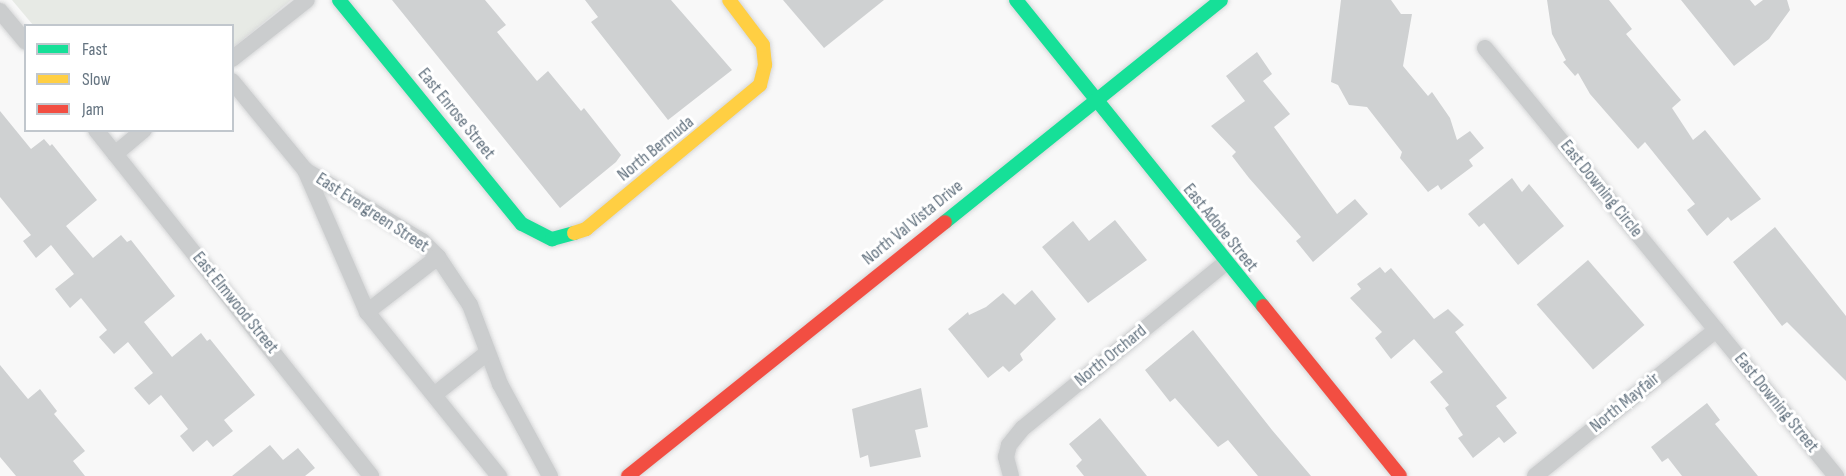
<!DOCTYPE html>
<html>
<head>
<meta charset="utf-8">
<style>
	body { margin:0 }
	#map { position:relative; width:1846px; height:476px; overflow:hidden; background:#f8f8f8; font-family:"Sofia Sans Condensed",sans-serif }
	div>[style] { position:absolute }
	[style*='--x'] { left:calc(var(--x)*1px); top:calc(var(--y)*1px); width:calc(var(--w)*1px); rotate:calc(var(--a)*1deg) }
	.green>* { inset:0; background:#e7eae5 }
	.building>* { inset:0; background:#cfd1d2; transform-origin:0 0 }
	.roads { filter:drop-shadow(0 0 2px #d5d6d7) drop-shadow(0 0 2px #d5d6d7) }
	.street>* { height:16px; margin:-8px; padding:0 8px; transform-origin:8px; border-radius:8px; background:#cbcdce }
	.fast>* { height:14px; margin:-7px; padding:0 7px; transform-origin:7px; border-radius:7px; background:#16e098 }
	.slow>* { height:14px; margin:-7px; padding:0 7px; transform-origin:7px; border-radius:7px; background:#ffcf43 }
	.jam>* { height:14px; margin:-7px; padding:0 7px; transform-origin:7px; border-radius:7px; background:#f24e42 }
	span { translate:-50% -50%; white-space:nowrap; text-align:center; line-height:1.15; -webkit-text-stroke:6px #fff; paint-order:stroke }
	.street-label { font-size:18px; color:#657481 }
	.legend { position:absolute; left:24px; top:24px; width:210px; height:108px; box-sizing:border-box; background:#fff; border:2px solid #c1c7cd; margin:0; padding:8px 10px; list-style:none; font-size:18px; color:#657481 }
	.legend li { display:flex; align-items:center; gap:12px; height:30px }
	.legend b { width:30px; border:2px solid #c1c7cd }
</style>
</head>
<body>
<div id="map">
	<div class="green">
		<div style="clip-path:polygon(12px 0,291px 0,233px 48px,232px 26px,33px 25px)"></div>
	</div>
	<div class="building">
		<div style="clip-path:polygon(392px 0,485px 0,506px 25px,497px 32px,537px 81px,548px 71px,581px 111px,584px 108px,621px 155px,616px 162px,560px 208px)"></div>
		<div style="clip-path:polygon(585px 0,671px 0,732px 70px,668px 120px,591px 22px,598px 17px)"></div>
		<div style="clip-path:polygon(783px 0,884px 0,824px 48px)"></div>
		<div style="clip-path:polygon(1341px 0,1391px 0,1401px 14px,1412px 14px,1403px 66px,1428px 96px,1432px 92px,1450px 118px,1457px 140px,1470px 131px,1484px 148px,1469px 160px,1473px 166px,1441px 190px,1438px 185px,1428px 192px,1400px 158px,1402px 152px,1367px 107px,1349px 105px,1338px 85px,1331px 82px)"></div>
		<div style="clip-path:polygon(1547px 0,1609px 0,1632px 29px,1626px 34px,1681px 100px,1672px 108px,1693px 140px,1705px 130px,1761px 199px,1731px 221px,1728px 217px,1707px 236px,1687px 210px,1695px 204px,1645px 142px,1638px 149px,1590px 94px,1578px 73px,1575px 76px,1563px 62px,1566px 60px,1552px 34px)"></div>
		<div style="clip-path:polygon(1681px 0,1750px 0,1755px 6px,1763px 0,1787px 0,1790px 10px,1769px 39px,1734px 66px)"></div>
		<div style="clip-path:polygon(1257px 52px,1272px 74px,1263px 81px,1290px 114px,1274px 127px,1337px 214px,1355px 199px,1368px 214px,1313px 262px,1296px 241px,1301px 237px,1249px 178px,1232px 156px,1236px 152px,1211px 126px,1245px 101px,1226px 76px)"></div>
		<div style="clip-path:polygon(0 111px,31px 149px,44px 139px,50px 146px,52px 144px,97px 200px,66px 226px,93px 258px,121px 235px,127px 242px,131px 240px,175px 296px,144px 322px,172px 357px,201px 333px,207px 341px,210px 339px,255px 395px,224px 420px,233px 431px,213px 447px,207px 440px,193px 452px,180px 436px,188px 429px,161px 395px,149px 405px,134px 388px,153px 373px,128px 342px,114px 354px,99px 337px,107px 330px,81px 298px,70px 308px,55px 289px,74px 274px,51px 245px,36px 258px,23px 241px,31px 235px,0 197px)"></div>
		<div style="clip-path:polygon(1512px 178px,1522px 192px,1529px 184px,1564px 226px,1518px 265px,1484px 223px,1479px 227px,1468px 214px)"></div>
		<div style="clip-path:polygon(1115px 220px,1147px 260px,1088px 303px,1042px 247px,1073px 221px,1089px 241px)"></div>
		<div style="clip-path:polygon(1775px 227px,1846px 316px,1846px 381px,1787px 322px,1782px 326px,1733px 262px)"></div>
		<div style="left:1588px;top:260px;width:86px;height:68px;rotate:49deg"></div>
		<div style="clip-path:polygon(1380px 267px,1385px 273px,1391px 268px,1434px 319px,1448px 309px,1464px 325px,1455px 332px,1507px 398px,1496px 406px,1517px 433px,1504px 443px,1499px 437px,1473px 458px,1458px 438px,1463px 435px,1445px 408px,1449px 405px,1430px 382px,1443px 372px,1414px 339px,1391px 359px,1375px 338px,1382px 332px,1350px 298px,1361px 289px,1357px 284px)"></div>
		<div style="clip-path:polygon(1032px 290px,1056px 319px,1020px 354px,1023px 360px,1009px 372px,1003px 366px,988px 378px,948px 329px,968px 312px,969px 315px,986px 307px,1003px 293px,1015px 305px)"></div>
		<div style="clip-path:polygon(1193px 330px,1272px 430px,1311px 476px,1258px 476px,1228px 440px,1218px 447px,1175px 398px,1170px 402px,1145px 370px)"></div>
		<div style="clip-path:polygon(0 365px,28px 399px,40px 389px,57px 411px,54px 414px,85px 451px,73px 461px,85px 476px,16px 476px,0 457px)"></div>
		<div style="clip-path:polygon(921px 388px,928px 427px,915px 430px,921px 457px,870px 467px,868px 455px,860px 458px,852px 409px)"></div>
		<div style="clip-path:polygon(1707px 403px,1720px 420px,1715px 424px,1758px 476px,1682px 476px,1668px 458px,1662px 462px,1651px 447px)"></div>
		<div style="clip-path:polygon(1100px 418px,1147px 476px,1084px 476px,1076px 466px,1082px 460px,1069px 444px)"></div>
		<div style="clip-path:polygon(270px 445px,283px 460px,298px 448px,315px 468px,305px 476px,232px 476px)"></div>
	</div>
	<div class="roads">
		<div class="street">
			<div style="--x:0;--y:11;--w:40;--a:50"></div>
			<div style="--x:1485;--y:48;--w:554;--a:50.65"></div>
			<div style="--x:232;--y:59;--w:95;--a:-38.2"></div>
			<div style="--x:232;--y:81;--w:115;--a:50.6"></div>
			<div style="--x:305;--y:170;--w:155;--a:66.4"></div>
			<div style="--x:367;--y:312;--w:211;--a:51.2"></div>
			<div style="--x:96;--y:130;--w:442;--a:51.5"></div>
			<div style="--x:115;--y:154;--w:38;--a:-40"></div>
			<div style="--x:305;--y:170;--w:137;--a:31.3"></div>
			<div style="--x:422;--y:241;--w:23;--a:45"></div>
			<div style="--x:438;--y:257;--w:58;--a:56.3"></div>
			<div style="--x:470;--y:305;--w:85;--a:69.2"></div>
			<div style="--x:500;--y:384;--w:105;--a:61.5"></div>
			<div style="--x:367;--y:312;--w:90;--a:-37.8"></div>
			<div style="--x:434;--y:395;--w:68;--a:-38.4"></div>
			<div style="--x:1011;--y:476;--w:20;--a:-105"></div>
			<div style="--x:1006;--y:457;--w:12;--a:-76"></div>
			<div style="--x:1009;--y:445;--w:22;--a:-51"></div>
			<div style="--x:1023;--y:428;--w:261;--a:-39.2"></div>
			<div style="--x:1535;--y:476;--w:233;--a:-38.9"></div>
		</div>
		<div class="fast">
			<div style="--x:339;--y:0;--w:289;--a:50.8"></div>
			<div style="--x:522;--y:224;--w:34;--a:27"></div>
			<div style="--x:552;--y:239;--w:23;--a:-15"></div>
			<div style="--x:1016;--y:0;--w:393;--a:51.1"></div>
			<div style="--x:945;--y:222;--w:354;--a:-38.8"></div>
		</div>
		<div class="slow">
			<div style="--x:574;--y:233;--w:13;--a:-18"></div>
			<div style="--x:586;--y:229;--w:226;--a:-39.6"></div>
			<div style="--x:760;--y:85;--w:21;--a:-76"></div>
			<div style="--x:765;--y:65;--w:20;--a:-96"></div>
			<div style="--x:763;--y:45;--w:56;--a:-127.1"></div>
		</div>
		<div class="jam">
			<div style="--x:1263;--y:306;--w:218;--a:51.1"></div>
			<div style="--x:628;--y:476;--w:406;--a:-38.7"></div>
		</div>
	</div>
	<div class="street-label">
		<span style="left:456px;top:114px;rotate:51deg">East Enrose Street</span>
		<span style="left:656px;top:149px;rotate:-39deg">North Bermuda</span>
		<span style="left:1601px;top:189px;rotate:51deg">East Downing Circle</span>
		<span style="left:372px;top:213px;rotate:33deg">East Evergreen Street</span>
		<span style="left:913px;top:223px;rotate:-39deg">North Val Vista Drive</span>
		<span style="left:1220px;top:228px;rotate:51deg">East Adobe Street</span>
		<span style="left:235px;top:303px;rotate:51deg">East Elmwood Street</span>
		<span style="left:1111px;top:356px;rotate:-39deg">North Orchard</span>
		<span style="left:1625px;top:403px;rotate:-39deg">North Mayfair</span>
		<span style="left:1776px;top:403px;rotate:51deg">East Downing Street</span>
	</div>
	<ul class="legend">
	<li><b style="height:8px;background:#16e098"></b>Fast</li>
	<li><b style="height:8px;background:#ffcf43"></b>Slow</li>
	<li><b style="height:8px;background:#f24e42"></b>Jam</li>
	</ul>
</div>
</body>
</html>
